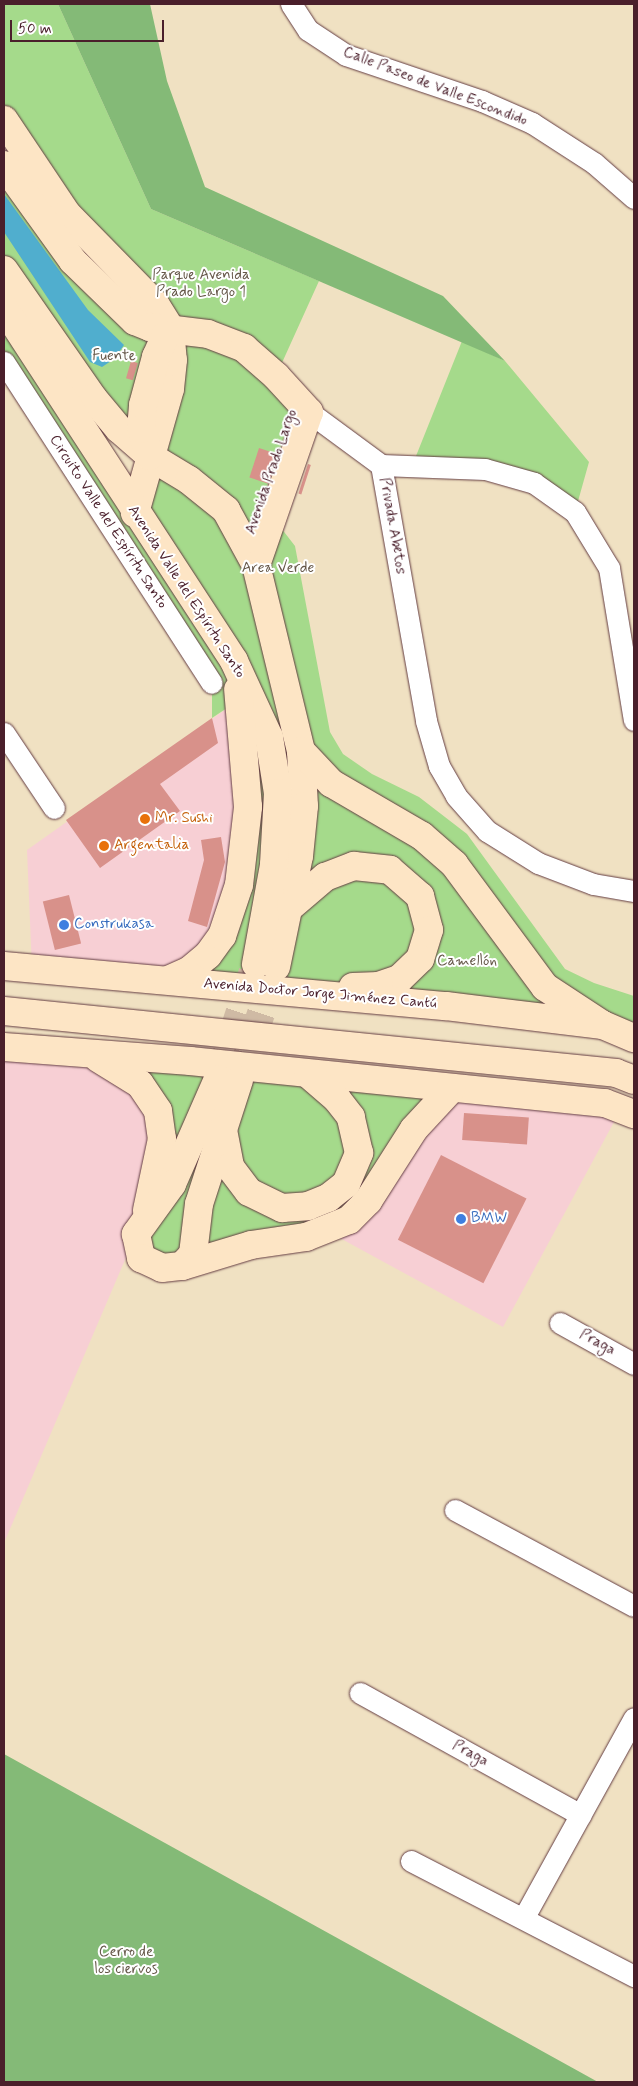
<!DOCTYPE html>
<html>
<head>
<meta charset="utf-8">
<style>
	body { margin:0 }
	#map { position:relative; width:638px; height:2086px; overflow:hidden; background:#f0e1c2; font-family:Mynerve,sans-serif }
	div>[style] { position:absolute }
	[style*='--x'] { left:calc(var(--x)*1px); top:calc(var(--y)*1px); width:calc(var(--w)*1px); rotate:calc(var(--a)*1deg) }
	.built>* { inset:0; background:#f7cfd4 }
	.green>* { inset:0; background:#a5da8b }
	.forest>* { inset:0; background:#84ba77 }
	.water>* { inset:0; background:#50aece }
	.building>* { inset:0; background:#d8918a; transform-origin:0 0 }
	.secondary-tunnel>* { height:28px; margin-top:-14px; transform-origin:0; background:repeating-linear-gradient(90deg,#cfbaa4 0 28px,transparent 0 42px) }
	.roads { filter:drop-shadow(0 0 1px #633c42) drop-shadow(0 0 1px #633c42) }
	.street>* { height:21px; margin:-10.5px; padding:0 10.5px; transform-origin:10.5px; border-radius:10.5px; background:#fff }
	.secondary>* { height:28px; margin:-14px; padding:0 14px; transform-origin:14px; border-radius:14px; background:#fde5c5 }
	.dots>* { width:14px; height:14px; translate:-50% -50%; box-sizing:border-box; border:2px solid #fff; border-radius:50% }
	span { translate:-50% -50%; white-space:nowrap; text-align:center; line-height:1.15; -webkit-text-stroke:4px #fff; paint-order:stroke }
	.street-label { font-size:15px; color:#4a1f2b }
	.park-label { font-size:15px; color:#655748 }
	.food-label { font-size:15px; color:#c56008 }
	.left { translate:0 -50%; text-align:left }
	.shop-label { font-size:15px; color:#366cbe }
	.frame { position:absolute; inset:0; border:5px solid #4a1f2b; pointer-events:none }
	.scale { position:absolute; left:10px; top:20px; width:154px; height:22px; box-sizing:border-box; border:2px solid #4a1f2b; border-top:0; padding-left:6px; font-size:15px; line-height:18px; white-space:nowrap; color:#4a1f2b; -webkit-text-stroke:4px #fff; paint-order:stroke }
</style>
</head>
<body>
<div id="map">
	<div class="built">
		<div style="clip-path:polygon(239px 700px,232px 910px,168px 980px,32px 969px,27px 850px)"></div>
		<div style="clip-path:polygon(4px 1047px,97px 1056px,158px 1111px,136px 1234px,4px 1543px)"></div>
		<div style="clip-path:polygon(452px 1088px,621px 1109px,503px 1327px,327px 1231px)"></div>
	</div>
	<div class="green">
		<div style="clip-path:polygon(4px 4px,58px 4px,151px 209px,319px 281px,276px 376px,297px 400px,247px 544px,271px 515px,295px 546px,330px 732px,343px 754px,372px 774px,419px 797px,467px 834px,565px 969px,594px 983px,634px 996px,634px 1038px,296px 992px,276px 967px,256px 964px,224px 985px,169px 980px,232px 910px,239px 700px,212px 718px,212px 683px,4px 362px,4px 308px,134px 512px,151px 457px,4px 270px,4px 165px,151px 329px,4px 120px)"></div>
		<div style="clip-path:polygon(462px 341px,505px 361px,589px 462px,575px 512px,534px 483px,412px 466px)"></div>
		<div style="clip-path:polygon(97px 1056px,452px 1088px,368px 1201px,306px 1237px,141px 1258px,158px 1111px)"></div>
	</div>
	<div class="forest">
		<div style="clip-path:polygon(58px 4px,150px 4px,167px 81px,205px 187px,443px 296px,505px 361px,151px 209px)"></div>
		<div style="clip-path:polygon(4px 1754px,98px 1806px,598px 2082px,4px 2082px)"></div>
	</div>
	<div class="water">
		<div style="clip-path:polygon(4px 194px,88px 310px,124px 345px,114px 359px,102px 367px,90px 362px,4px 232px)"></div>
	</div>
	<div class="building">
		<div style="left:131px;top:361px;width:7px;height:18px;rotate:16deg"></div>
		<div style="left:259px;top:448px;width:20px;height:31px;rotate:18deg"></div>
		<div style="left:308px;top:464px;width:3px;height:31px;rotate:18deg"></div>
		<div style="clip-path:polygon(212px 718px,218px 743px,160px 784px,180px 811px,100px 868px,66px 820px)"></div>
		<div style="clip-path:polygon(221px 837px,225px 862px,207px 927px,188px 921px,204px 860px,201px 840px)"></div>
		<div style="left:69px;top:895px;width:50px;height:27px;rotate:76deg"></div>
		<div style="left:464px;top:1113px;width:65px;height:27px;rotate:4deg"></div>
		<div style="left:441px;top:1155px;width:96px;height:95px;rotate:27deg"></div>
	</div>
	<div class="secondary-tunnel">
		<div style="--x:218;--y:1079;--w:120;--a:-72"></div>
		<div style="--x:239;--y:1080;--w:118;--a:-71.7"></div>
	</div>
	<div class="roads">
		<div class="street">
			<div style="--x:291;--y:4;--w:31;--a:57"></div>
			<div style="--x:308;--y:30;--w:45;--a:33.3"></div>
			<div style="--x:346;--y:55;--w:144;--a:18.7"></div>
			<div style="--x:482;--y:101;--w:55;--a:23.7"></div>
			<div style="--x:532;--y:123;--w:74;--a:32.8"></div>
			<div style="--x:594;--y:163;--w:53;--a:41.2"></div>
			<div style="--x:4;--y:362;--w:382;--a:57.1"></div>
			<div style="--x:309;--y:412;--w:89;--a:36.4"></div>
			<div style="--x:381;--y:465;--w:260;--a:80"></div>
			<div style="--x:426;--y:721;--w:47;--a:73.9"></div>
			<div style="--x:439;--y:766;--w:34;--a:60"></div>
			<div style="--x:456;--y:796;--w:47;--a:48.5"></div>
			<div style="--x:487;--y:831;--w:60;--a:32.1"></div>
			<div style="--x:538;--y:863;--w:59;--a:20.9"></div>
			<div style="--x:593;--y:884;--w:42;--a:9.7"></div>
			<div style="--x:381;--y:465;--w:104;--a:2.2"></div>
			<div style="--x:485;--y:469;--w:51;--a:15.9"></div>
			<div style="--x:534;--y:483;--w:50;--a:35.3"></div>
			<div style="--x:575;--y:512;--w:66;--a:58.7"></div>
			<div style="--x:609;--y:568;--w:154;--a:80.7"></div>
			<div style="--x:4;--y:733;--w:90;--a:56.3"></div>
			<div style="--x:560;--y:1323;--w:85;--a:29"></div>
			<div style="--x:455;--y:1510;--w:203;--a:28.2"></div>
			<div style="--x:360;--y:1693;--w:252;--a:28.9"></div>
			<div style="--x:411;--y:1861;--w:251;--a:27.3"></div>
			<div style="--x:524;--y:1917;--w:227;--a:-61.1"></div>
		</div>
		<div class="secondary">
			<div style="--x:4;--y:120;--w:113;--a:56.2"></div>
			<div style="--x:67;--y:214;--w:126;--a:45.6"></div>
			<div style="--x:155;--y:304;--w:28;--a:58"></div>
			<div style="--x:170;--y:328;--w:32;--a:85"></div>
			<div style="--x:173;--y:360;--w:29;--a:96"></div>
			<div style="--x:170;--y:389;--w:129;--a:105.8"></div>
			<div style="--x:4;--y:165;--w:118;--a:54.3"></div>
			<div style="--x:73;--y:261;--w:86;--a:44.1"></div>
			<div style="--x:135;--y:321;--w:16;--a:22"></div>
			<div style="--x:150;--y:327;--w:58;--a:6.9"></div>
			<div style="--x:208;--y:334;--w:39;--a:21"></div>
			<div style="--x:244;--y:348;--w:43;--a:41.2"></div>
			<div style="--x:276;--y:376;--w:49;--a:47.5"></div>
			<div style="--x:309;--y:412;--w:162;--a:109.1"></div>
			<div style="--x:4;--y:270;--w:156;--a:55.2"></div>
			<div style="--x:93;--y:398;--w:40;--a:50"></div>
			<div style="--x:119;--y:429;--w:43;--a:41.2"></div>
			<div style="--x:151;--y:457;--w:44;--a:31.2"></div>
			<div style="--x:189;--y:480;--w:48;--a:39"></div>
			<div style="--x:226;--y:510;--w:63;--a:61.4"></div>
			<div style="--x:256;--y:565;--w:191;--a:76.4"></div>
			<div style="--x:301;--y:751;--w:55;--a:86.9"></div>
			<div style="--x:304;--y:806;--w:50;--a:95.7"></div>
			<div style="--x:299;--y:856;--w:113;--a:101.7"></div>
			<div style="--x:4;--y:308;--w:421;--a:56.9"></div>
			<div style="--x:234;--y:661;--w:84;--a:65.3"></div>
			<div style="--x:269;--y:737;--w:57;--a:80.9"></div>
			<div style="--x:278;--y:793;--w:72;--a:93.2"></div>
			<div style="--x:274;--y:865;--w:101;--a:100.3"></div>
			<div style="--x:150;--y:456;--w:28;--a:-108"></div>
			<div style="--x:141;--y:429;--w:24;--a:-85"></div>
			<div style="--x:143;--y:405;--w:50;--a:-74.8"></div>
			<div style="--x:156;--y:357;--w:24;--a:-66"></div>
			<div style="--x:301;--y:751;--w:44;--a:46.8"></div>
			<div style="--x:331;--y:783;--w:105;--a:30.2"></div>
			<div style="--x:422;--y:836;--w:43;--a:41.2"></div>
			<div style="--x:454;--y:864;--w:153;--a:53.5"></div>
			<div style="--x:545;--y:987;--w:66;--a:33.2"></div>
			<div style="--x:291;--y:906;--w:45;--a:-40.5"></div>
			<div style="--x:325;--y:877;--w:31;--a:-21"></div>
			<div style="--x:354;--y:866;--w:36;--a:6"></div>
			<div style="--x:390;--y:870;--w:40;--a:41"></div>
			<div style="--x:420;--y:896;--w:35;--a:75"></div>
			<div style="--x:429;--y:930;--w:30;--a:107"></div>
			<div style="--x:420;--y:959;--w:29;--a:136"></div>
			<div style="--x:399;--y:979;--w:21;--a:161"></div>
			<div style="--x:379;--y:986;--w:26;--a:178"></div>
			<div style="--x:4;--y:966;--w:444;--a:5.2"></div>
			<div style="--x:446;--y:1006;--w:158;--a:6.9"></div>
			<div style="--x:603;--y:1025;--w:34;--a:23"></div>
			<div style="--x:168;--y:980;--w:24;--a:-24"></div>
			<div style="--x:190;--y:970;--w:23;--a:-40"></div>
			<div style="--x:208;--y:955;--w:24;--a:-54"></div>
			<div style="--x:222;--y:936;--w:54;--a:-71.6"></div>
			<div style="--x:239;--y:885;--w:79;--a:-83.4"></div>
			<div style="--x:248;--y:807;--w:118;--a:-94.8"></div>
			<div style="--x:4;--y:1011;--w:615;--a:5.78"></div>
			<div style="--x:616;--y:1073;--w:19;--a:21"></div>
			<div style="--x:4;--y:1047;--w:187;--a:4.3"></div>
			<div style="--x:190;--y:1061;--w:417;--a:5.8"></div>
			<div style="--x:605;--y:1103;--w:31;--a:21"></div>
			<div style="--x:98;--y:1058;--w:49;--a:31.8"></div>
			<div style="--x:140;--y:1084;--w:32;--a:56"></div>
			<div style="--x:158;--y:1111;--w:28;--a:82"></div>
			<div style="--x:162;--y:1139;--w:73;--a:101.9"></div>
			<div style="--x:218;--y:1079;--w:115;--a:113.7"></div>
			<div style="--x:172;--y:1184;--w:62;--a:125.8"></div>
			<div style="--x:136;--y:1234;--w:25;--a:78"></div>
			<div style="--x:141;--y:1258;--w:23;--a:25"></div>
			<div style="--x:162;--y:1268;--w:20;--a:-6"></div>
			<div style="--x:182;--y:1266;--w:16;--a:-47"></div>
			<div style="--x:193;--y:1254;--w:50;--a:-83.2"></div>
			<div style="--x:199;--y:1204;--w:130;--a:-72.1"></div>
			<div style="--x:223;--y:1130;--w:38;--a:79"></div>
			<div style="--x:230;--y:1167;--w:31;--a:53"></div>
			<div style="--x:249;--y:1192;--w:37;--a:26"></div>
			<div style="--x:282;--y:1208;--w:26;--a:-4"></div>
			<div style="--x:308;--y:1206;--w:22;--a:-22"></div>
			<div style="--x:328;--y:1198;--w:23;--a:-38"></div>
			<div style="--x:346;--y:1184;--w:34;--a:-67"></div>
			<div style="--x:359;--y:1153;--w:37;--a:-103"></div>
			<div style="--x:351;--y:1117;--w:23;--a:-128"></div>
			<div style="--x:337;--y:1099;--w:38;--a:-139"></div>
			<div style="--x:182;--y:1266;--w:72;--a:-16.9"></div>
			<div style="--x:251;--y:1245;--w:56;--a:-8.3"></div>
			<div style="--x:306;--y:1237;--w:46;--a:-21.6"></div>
			<div style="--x:349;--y:1220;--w:27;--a:-45"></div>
			<div style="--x:368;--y:1201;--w:85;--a:-57.4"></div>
			<div style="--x:414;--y:1129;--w:56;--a:-47.2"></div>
		</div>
	</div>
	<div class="dots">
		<div style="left:145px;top:819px;background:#e8710a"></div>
		<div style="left:104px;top:846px;background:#e8710a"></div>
		<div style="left:64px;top:925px;background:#3f7fe0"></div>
		<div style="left:461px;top:1219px;background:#3f7fe0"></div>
	</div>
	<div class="street-label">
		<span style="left:435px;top:87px;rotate:21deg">Calle Paseo de Valle Escondido</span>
		<span style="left:272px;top:472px;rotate:-71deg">Avenida Prado Largo</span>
		<span style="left:108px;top:522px;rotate:57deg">Circuito Valle del Espíritu Santo</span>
		<span style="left:392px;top:526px;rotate:80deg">Privada Abetos</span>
		<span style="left:186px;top:592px;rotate:57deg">Avenida Valle del Espíritu Santo</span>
		<span style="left:320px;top:994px;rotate:5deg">Avenida Doctor Jorge Jiménez Cantú</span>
		<span style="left:597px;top:1343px;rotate:29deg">Praga</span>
		<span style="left:470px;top:1754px;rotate:29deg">Praga</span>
	</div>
	<div class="park-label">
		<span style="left:201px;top:284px">Parque Avenida<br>Prado Largo 1</span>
		<span style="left:114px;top:357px">Fuente</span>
		<span style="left:278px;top:569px">Area Verde</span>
		<span style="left:467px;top:962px">Camellón</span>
		<span style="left:126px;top:1961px">Cerro de<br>los ciervos</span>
	</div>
	<div class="food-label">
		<span class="left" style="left:155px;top:819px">Mr. Sushi</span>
		<span class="left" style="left:114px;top:846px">Argentalia</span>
	</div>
	<div class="shop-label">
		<span class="left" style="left:74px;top:925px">Construkasa</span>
		<span class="left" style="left:471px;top:1219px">BMW</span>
	</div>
	<div class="frame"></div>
	<div class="scale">50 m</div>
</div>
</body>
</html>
